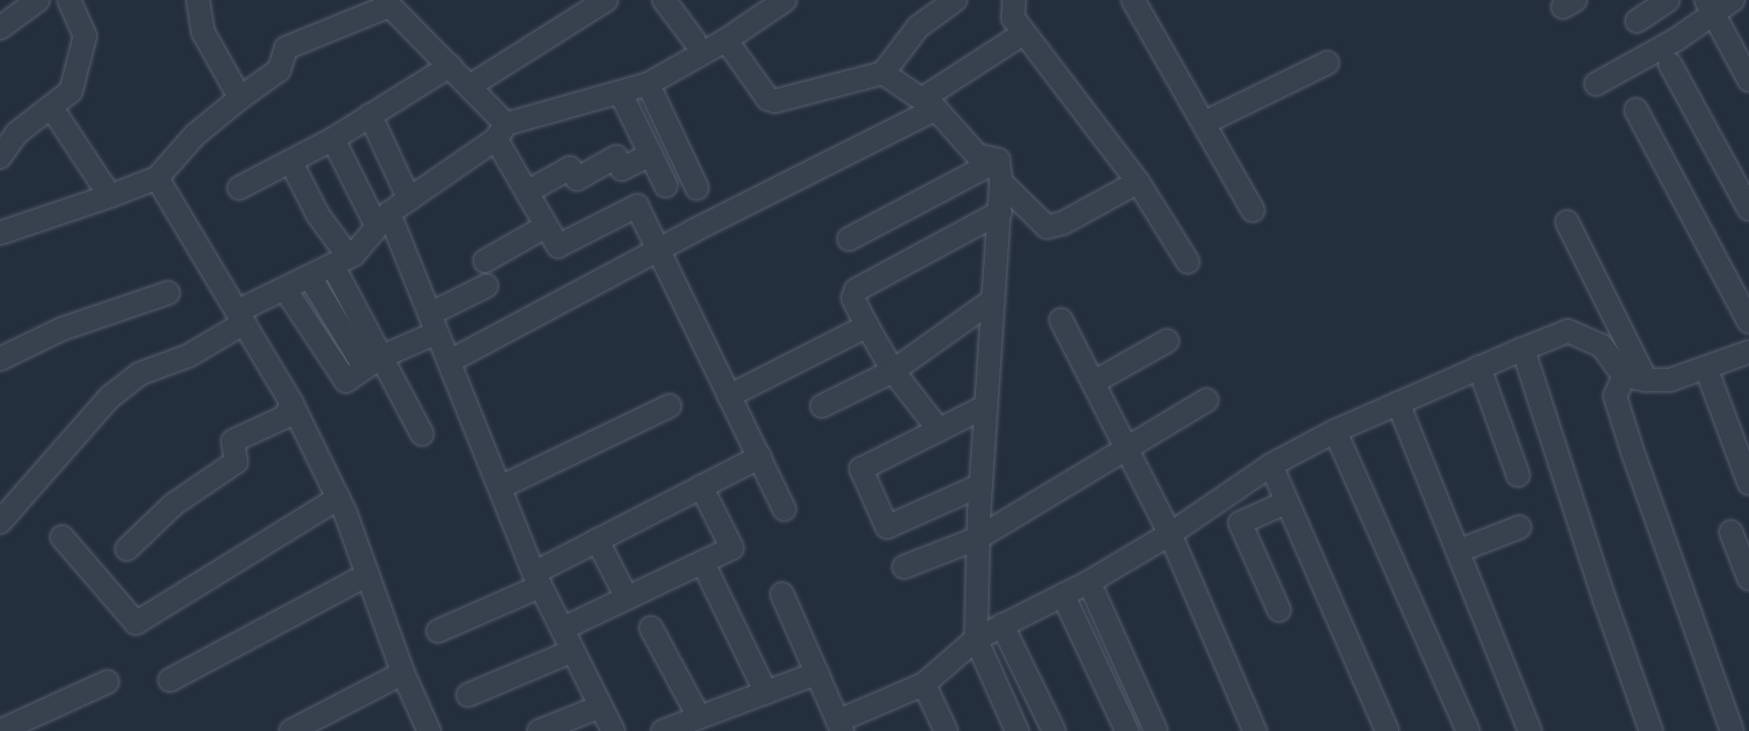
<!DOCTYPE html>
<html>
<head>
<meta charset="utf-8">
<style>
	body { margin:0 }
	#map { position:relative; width:1749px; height:731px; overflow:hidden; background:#242f3e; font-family:Montserrat,sans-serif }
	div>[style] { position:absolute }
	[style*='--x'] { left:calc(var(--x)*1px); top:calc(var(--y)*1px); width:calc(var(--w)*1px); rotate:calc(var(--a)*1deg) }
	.roads { filter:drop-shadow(0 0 2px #565f6c) drop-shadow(0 0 2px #565f6c) }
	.minor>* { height:22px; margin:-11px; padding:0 11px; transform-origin:11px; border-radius:11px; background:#38414e }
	span { translate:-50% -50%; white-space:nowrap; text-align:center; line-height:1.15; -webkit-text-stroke:6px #1d2633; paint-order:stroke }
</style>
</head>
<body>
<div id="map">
	<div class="roads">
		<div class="minor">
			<div style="--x:384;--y:0;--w:174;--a:45.5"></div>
			<div style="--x:664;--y:0;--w:50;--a:53.1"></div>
			<div style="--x:1014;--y:0;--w:18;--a:93"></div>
			<div style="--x:1013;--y:18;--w:206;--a:52.7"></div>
			<div style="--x:1138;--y:182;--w:94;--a:58"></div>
			<div style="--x:1133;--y:0;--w:242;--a:60.3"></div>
			<div style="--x:1706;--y:0;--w:91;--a:61.7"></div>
			<div style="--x:1563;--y:7;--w:14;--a:-30"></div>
			<div style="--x:1637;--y:21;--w:37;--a:-34"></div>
			<div style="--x:0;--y:28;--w:47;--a:-36.4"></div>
			<div style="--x:726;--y:40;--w:72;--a:54.6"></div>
			<div style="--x:768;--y:99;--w:7;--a:16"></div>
			<div style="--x:775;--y:101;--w:112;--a:-14.5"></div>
			<div style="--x:883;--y:73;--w:64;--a:34.2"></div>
			<div style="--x:936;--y:109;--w:62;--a:48.3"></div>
			<div style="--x:977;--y:155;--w:22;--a:13"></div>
			<div style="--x:1670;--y:64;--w:165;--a:61.4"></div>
			<div style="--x:883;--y:73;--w:58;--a:-52.7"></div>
			<div style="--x:918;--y:27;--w:46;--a:-36.1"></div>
			<div style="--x:648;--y:84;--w:115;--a:64.8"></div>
			<div style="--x:1596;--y:84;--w:93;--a:-29.1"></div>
			<div style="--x:1677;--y:39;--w:68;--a:-34.9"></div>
			<div style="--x:470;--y:86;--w:161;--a:-32.3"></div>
			<div style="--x:621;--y:94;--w:102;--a:63.9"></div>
			<div style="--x:240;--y:98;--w:48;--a:-35.7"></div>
			<div style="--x:279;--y:70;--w:23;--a:-72"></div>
			<div style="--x:286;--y:48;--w:111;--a:-22.2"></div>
			<div style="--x:922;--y:99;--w:121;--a:-32.9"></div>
			<div style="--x:1636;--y:110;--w:240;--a:61.9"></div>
			<div style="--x:370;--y:115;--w:93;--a:65.1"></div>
			<div style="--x:1206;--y:122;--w:135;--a:-26"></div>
			<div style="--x:333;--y:139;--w:98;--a:63.4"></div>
			<div style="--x:496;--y:139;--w:124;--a:59.9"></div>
			<div style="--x:558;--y:246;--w:89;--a:-26.9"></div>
			<div style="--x:637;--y:206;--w:337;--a:64.1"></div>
			<div style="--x:0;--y:157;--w:29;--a:-55"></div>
			<div style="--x:17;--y:133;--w:68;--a:-37.9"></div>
			<div style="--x:71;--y:91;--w:57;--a:-75.7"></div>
			<div style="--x:85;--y:36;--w:39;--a:-114"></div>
			<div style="--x:998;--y:160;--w:22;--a:82"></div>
			<div style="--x:1001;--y:182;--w:331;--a:93.8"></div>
			<div style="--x:979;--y:512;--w:127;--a:91.4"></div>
			<div style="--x:976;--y:639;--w:101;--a:66"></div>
			<div style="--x:291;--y:162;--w:59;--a:63"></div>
			<div style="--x:318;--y:215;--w:52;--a:53.6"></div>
			<div style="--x:157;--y:178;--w:263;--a:59.1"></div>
			<div style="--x:292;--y:404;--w:120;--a:63.9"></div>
			<div style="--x:345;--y:512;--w:171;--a:70.2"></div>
			<div style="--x:403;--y:673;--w:64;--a:65.9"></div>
			<div style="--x:157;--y:178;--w:57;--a:-48.5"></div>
			<div style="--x:195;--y:135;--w:58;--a:-39.4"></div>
			<div style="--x:240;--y:98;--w:76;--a:-119.3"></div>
			<div style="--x:203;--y:32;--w:32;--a:-99"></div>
			<div style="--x:1001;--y:182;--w:64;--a:44.4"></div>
			<div style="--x:1047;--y:227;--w:16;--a:-14"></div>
			<div style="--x:1063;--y:223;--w:85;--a:-28.7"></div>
			<div style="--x:239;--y:188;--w:106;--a:-27.5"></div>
			<div style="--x:333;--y:139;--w:138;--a:-32"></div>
			<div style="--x:527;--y:192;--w:49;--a:-29.2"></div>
			<div style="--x:570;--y:168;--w:13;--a:58"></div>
			<div style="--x:577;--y:179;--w:45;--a:-29.4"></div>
			<div style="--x:616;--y:157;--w:13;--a:63"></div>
			<div style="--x:622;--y:169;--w:31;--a:-27"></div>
			<div style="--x:110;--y:196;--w:50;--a:-21"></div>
			<div style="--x:389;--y:213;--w:388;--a:68.1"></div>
			<div style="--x:534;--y:573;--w:177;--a:63.4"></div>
			<div style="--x:1567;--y:222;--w:177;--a:63.4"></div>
			<div style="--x:0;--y:233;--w:116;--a:-18.6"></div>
			<div style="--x:110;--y:196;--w:107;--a:-123.5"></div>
			<div style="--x:849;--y:239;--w:169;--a:-27.9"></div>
			<div style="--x:485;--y:261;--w:70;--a:-29.8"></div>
			<div style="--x:333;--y:266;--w:190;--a:62.1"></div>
			<div style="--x:310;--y:277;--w:106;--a:58.9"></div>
			<div style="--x:285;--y:289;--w:110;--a:56.5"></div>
			<div style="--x:346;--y:381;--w:42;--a:-34.4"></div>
			<div style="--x:381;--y:357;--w:60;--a:-23.6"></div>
			<div style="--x:238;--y:311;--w:128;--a:-26"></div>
			<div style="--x:353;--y:255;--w:55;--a:-49.4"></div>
			<div style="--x:389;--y:213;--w:130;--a:-34.7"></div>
			<div style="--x:496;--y:139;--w:18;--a:-56"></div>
			<div style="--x:506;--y:124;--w:148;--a:-15.7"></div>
			<div style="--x:648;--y:84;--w:90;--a:-29.4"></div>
			<div style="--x:726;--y:40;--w:71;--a:-34.1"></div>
			<div style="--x:430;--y:314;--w:63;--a:-26.6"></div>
			<div style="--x:1061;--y:320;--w:240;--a:63"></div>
			<div style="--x:1170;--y:534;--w:215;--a:66.7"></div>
			<div style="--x:867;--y:326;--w:52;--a:60"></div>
			<div style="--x:893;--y:371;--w:75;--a:52.1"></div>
			<div style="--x:1523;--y:349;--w:265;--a:72"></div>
			<div style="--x:1605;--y:601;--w:138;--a:70.5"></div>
			<div style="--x:0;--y:359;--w:69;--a:-25.8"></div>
			<div style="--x:62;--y:329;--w:112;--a:-18.8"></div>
			<div style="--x:450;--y:361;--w:276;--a:-28.1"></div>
			<div style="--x:693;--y:231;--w:272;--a:-26.7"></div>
			<div style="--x:1479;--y:367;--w:115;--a:70.1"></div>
			<div style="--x:1706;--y:368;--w:123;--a:69.5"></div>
			<div style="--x:1624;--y:376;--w:22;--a:114"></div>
			<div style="--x:1615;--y:396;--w:60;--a:72.5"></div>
			<div style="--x:1633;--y:453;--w:295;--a:70.4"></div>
			<div style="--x:1094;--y:382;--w:84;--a:-29.3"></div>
			<div style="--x:729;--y:396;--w:155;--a:-26.9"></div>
			<div style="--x:867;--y:326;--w:31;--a:-117"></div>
			<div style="--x:853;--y:298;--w:9;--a:-69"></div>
			<div style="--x:856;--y:290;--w:164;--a:-28.4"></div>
			<div style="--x:1398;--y:403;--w:354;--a:68.1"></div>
			<div style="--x:822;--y:406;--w:79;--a:-26.2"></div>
			<div style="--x:893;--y:371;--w:123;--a:-35.4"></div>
			<div style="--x:1335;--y:431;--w:328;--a:66.1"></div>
			<div style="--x:1271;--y:465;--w:290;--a:66.4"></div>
			<div style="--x:981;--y:485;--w:103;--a:155.9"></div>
			<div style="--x:887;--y:527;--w:64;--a:-114.1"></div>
			<div style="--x:861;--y:469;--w:140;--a:-26.7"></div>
			<div style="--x:501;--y:487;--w:187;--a:-25.7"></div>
			<div style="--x:0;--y:522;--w:167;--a:-48.7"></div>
			<div style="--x:110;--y:397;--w:37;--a:-38"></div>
			<div style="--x:139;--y:374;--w:52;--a:-20.2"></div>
			<div style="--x:188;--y:356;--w:65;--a:-30.5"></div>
			<div style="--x:1731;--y:532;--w:50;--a:69"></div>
			<div style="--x:62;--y:537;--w:113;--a:49.3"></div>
			<div style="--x:136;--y:623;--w:238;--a:-31.7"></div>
			<div style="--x:597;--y:540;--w:65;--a:62.7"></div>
			<div style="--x:627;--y:598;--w:116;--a:-25.5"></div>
			<div style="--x:732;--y:548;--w:69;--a:-116.6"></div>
			<div style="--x:127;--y:549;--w:65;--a:-43.8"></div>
			<div style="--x:174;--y:504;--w:75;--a:-34.1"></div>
			<div style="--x:236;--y:462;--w:21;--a:-98"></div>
			<div style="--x:233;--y:441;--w:57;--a:-24.8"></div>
			<div style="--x:285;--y:417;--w:15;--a:-62"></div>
			<div style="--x:1458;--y:551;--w:66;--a:-21.2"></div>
			<div style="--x:703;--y:563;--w:144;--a:64.1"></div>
			<div style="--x:904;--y:567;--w:79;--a:-21.4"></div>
			<div style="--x:978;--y:538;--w:267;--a:-31.1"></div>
			<div style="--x:534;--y:573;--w:254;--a:-27.2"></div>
			<div style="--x:1089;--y:582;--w:163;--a:65.8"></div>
			<div style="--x:782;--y:594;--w:150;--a:66.3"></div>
			<div style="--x:1063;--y:595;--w:150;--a:64.8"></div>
			<div style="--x:1279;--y:610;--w:95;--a:-114.1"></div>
			<div style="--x:1240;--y:523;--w:51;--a:-24.1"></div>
			<div style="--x:1002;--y:625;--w:118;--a:63.9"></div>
			<div style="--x:651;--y:628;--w:101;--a:61.7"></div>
			<div style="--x:562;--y:629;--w:72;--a:-25.5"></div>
			<div style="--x:438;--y:631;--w:112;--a:-23.6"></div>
			<div style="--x:170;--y:680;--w:223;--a:-28.1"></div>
			<div style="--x:924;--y:684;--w:52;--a:64.9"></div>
			<div style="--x:468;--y:695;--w:113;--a:-22.9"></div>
			<div style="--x:838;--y:721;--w:94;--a:-23.3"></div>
			<div style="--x:924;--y:684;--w:69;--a:-40.9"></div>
			<div style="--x:976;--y:639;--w:127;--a:-26.8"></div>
			<div style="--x:1089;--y:582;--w:94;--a:-30.7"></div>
			<div style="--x:1170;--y:534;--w:122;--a:-34.3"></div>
			<div style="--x:1271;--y:465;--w:72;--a:-28"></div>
			<div style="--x:1335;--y:431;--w:205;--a:-23.6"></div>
			<div style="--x:1523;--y:349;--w:48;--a:-21.8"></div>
			<div style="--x:1568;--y:331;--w:37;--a:24"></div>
			<div style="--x:1602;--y:346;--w:37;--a:54"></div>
			<div style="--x:1624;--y:376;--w:22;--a:10"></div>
			<div style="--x:1646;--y:380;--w:24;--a:0"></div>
			<div style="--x:1670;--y:380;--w:84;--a:-19.5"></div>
			<div style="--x:0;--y:731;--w:118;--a:-24.6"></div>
			<div style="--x:291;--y:731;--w:126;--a:-27.4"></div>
			<div style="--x:539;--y:731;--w:65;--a:-21.8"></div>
			<div style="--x:663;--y:731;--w:165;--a:-20.6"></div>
		</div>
	</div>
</div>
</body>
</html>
